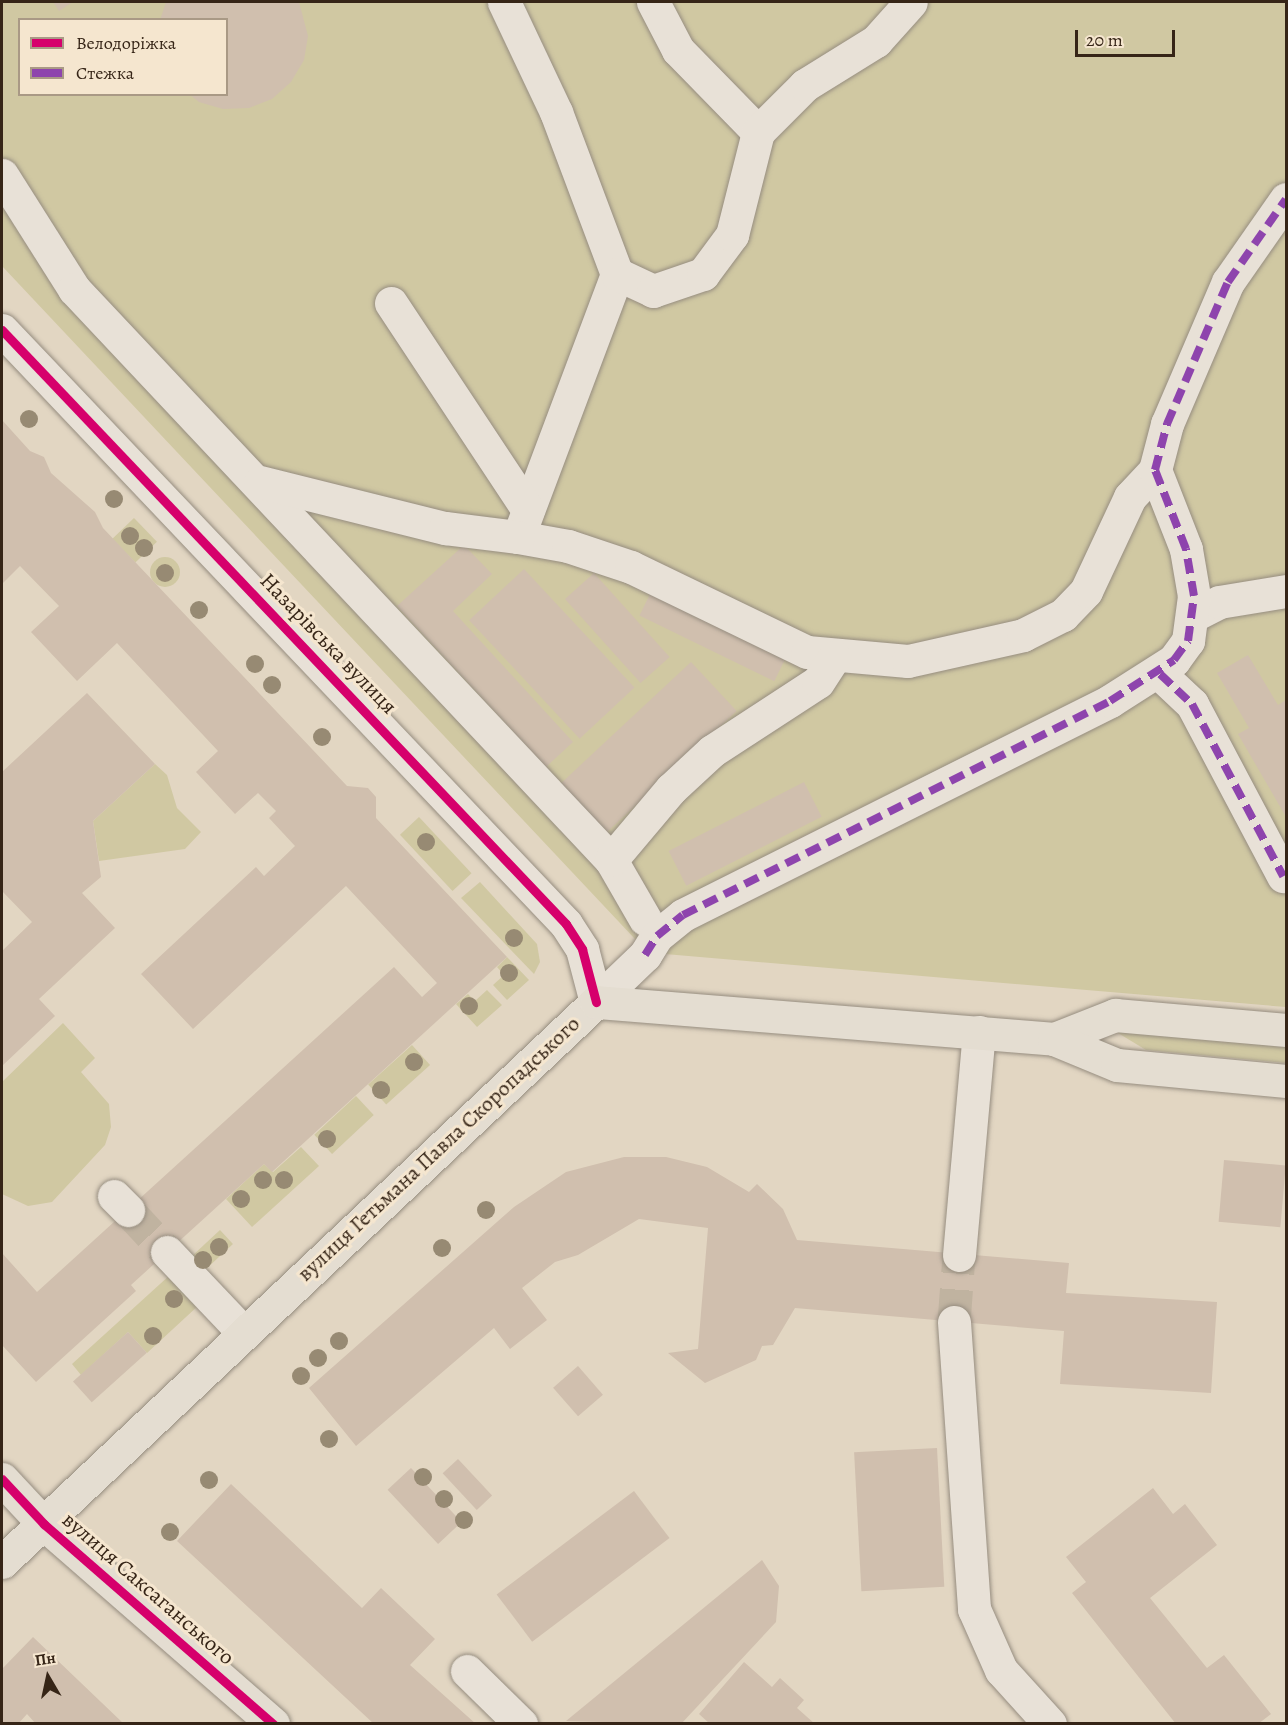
<!DOCTYPE html>
<html>
<head>
<meta charset="utf-8">
<style>
	body { margin:0 }
	#map { position:relative; width:1288px; height:1725px; overflow:hidden; background:#e2d6c2; font-family:Alegreya,serif }
	div>[style] { position:absolute }
	[style*='--x'] { left:calc(var(--x)*1px); top:calc(var(--y)*1px); width:calc(var(--w)*1px); rotate:calc(var(--a)*1deg) }
	.green>* { inset:0; background:#d0c8a2; transform-origin:0 0 }
	.round { border-radius:50% }
	.building>* { inset:0; background:#d0bfae; transform-origin:0 0 }
	.minor-tunnel>* { height:33px; margin-top:-16.5px; transform-origin:0; background:repeating-linear-gradient(90deg,#c0b3a0 0 33px,transparent 0 49px) }
	.roads { filter:drop-shadow(0 0 2px #968d80) drop-shadow(0 0 2px #968d80) }
	.minor>* { height:33px; margin:-16.5px; padding:0 16.5px; transform-origin:16.5px; border-radius:16.5px; background:#e8e1d7 }
	.major>* { height:33px; margin:-16.5px; padding:0 16.5px; transform-origin:16.5px; border-radius:16.5px; background:#e4ddd1 }
	.quiet>* { height:8px; margin-top:-4px; transform-origin:0; background:repeating-linear-gradient(90deg,#8e44ad 0 15px,transparent 0 23px) }
	.cycleway>* { height:9px; margin:-4.5px; padding:0 4.5px; transform-origin:4.5px; border-radius:4.5px; background:#d6006c }
	.trees>* { width:18px; height:18px; margin:-9px; border-radius:50%; background:#978a73 }
	span { translate:-50% -50%; white-space:nowrap; text-align:center; line-height:1.15; -webkit-text-stroke:6px #f5e6cf; paint-order:stroke }
	.street-label { font-size:22px; color:#362517 }
	.frame { position:absolute; inset:0; border:3px solid #362517; pointer-events:none }
	.legend { position:absolute; left:18px; top:18px; width:210px; height:78px; box-sizing:border-box; background:#f5e6cf; border:2px solid #a99985; margin:0; padding:8px 10px; list-style:none; font-size:18px; color:#362517 }
	.legend li { display:flex; align-items:center; gap:12px; height:30px }
	.legend b { width:30px; border:2px solid #a99985 }
	.north { position:absolute; left:18px; top:1647px; width:60px; height:60px; -webkit-text-stroke:4px #f5e6cf; paint-order:stroke; rotate:351deg; font-size:16px; font-weight:700; line-height:24px; text-align:center; color:#362517 }
	.north::after { content:''; display:block; margin:auto; width:21px; height:27px; background:#362517; clip-path:polygon(50% 0,100% 100%,50% 72%,0 100%) }
	.scale { position:absolute; left:1075px; top:30px; width:100px; height:27px; box-sizing:border-box; border:3px solid #362517; border-top:0; padding-left:8px; font-size:18px; line-height:21px; white-space:nowrap; color:#362517; -webkit-text-stroke:4px #f5e6cf; paint-order:stroke }
</style>
</head>
<body>
<div id="map">
	<div class="green">
		<div style="clip-path:polygon(evenodd,2px 2px,1286px 2px,1286px 1007px,665px 954px,635px 939px,2px 266px,2px 2px,20px 20px,226px 20px,226px 94px,20px 94px,20px 20px)"></div>
		<div style="left:134px;top:518px;width:33px;height:30px;rotate:46deg"></div>
		<div class="round" style="left:150px;top:557px;width:30px;height:30px"></div>
		<div style="clip-path:polygon(155px 764px,167px 775px,177px 808px,201px 832px,185px 849px,99px 861px,93px 821px)"></div>
		<div style="left:419px;top:817px;width:77px;height:26px;rotate:47deg"></div>
		<div style="clip-path:polygon(480px 882px,537px 944px,540px 962px,534px 974px,461px 898px)"></div>
		<div style="clip-path:polygon(507px 957px,529px 980px,507px 1000px,493px 985px,504px 975px,497px 967px)"></div>
		<div style="clip-path:polygon(487px 990px,502px 1005px,477px 1027px,456px 1004px,468px 994px,475px 1001px)"></div>
		<div style="clip-path:polygon(63px 1023px,95px 1058px,81px 1072px,109px 1104px,111px 1127px,105px 1145px,52px 1202px,28px 1206px,2px 1194px,2px 1082px)"></div>
		<div style="clip-path:polygon(1147px 1025px,1286px 1038px,1286px 1063px,1146px 1050px,1118px 1033px)"></div>
		<div style="left:412px;top:1045px;width:27px;height:59px;rotate:48deg"></div>
		<div style="left:356px;top:1096px;width:26px;height:57px;rotate:47deg"></div>
		<div style="clip-path:polygon(301px 1147px,319px 1166px,252px 1227px,226px 1199px,264px 1164px,273px 1172px)"></div>
		<div style="left:220px;top:1230px;width:19px;height:43px;rotate:47deg"></div>
		<div style="clip-path:polygon(171px 1274px,199px 1305px,147px 1353px,128px 1332px,81px 1375px,72px 1364px)"></div>
	</div>
	<div class="building">
		<div style="clip-path:polygon(53px 2px,73px 2px,59px 11px)"></div>
		<div style="clip-path:polygon(166px 2px,299px 2px,308px 36px,304px 60px,291px 82px,272px 99px,249px 108px,223px 109px,199px 102px,189px 94px,226px 94px,226px 20px,160px 20px)"></div>
		<div style="clip-path:polygon(2px 420px,30px 451px,44px 457px,51px 473px,95px 512px,103px 528px,347px 786px,368px 788px,376px 797px,376px 818px,507px 957px,272px 1172px,264px 1164px,131px 1285px,136px 1291px,36px 1382px,2px 1345px,2px 1253px,37px 1292px,394px 967px,422px 997px,437px 983px,346px 886px,193px 1029px,141px 974px,256px 867px,264px 876px,295px 846px,269px 818px,276px 811px,258px 793px,235px 814px,196px 772px,218px 751px,117px 643px,77px 681px,31px 632px,59px 606px,20px 566px,2px 584px)"></div>
		<div style="clip-path:polygon(464px 545px,492px 574px,453px 611px,573px 742px,546px 767px,397px 606px)"></div>
		<div style="left:524px;top:569px;width:162px;height:75px;rotate:47deg"></div>
		<div style="left:594px;top:573px;width:113px;height:39px;rotate:48deg"></div>
		<div style="left:650px;top:594px;width:150px;height:24px;rotate:26deg"></div>
		<div style="clip-path:polygon(1248px 655px,1278px 705px,1286px 700px,1286px 817px,1238px 734px,1249px 728px,1217px 673px)"></div>
		<div style="left:691px;top:662px;width:67px;height:178px;rotate:47deg"></div>
		<div style="clip-path:polygon(87px 693px,155px 764px,93px 821px,101px 877px,82px 893px,115px 928px,39px 999px,55px 1016px,2px 1066px,2px 951px,32px 922px,2px 891px,2px 772px)"></div>
		<div style="left:804px;top:782px;width:39px;height:152px;rotate:63deg"></div>
		<div style="clip-path:polygon(624px 1157px,666px 1157px,707px 1167px,749px 1192px,757px 1184px,783px 1209px,797px 1240px,1069px 1263px,1066px 1293px,1217px 1302px,1211px 1393px,1060px 1384px,1064px 1331px,795px 1308px,773px 1345px,762px 1346px,756px 1360px,705px 1383px,668px 1353px,698px 1349px,708px 1228px,639px 1219px,578px 1255px,555px 1262px,522px 1288px,547px 1320px,510px 1349px,494px 1328px,356px 1446px,309px 1388px,514px 1207px,566px 1172px)"></div>
		<div style="left:1224px;top:1160px;width:62px;height:62px;rotate:5deg"></div>
		<div style="left:128px;top:1332px;width:28px;height:74px;rotate:48deg"></div>
		<div style="left:578px;top:1366px;width:38px;height:33px;rotate:49deg"></div>
		<div style="left:937px;top:1448px;width:139px;height:83px;rotate:87deg"></div>
		<div style="left:458px;top:1459px;width:50px;height:21px;rotate:47deg"></div>
		<div style="left:411px;top:1468px;width:74px;height:32px;rotate:47deg"></div>
		<div style="clip-path:polygon(231px 1484px,362px 1608px,381px 1588px,435px 1639px,410px 1665px,476px 1724px,374px 1724px,177px 1541px)"></div>
		<div style="clip-path:polygon(1153px 1488px,1173px 1514px,1185px 1504px,1217px 1545px,1150px 1598px,1207px 1668px,1224px 1655px,1271px 1714px,1258px 1724px,1176px 1724px,1072px 1593px,1086px 1582px,1066px 1557px)"></div>
		<div style="left:634px;top:1491px;width:59px;height:172px;rotate:53deg"></div>
		<div style="clip-path:polygon(762px 1560px,779px 1586px,776px 1622px,681px 1724px,566px 1721px)"></div>
		<div style="clip-path:polygon(33px 1637px,124px 1724px,36px 1724px,27px 1714px,18px 1724px,2px 1724px,2px 1669px)"></div>
		<div style="clip-path:polygon(744px 1662px,772px 1687px,780px 1678px,804px 1700px,797px 1708px,815px 1724px,710px 1724px,699px 1714px)"></div>
	</div>
	<div class="minor-tunnel">
		<div style="--x:128;--y:1210;--w:57;--a:47.1"></div>
		<div style="--x:954;--y:1322;--w:67;--a:-85.7"></div>
	</div>
	<div class="roads">
		<div class="minor">
			<div style="--x:504;--y:2;--w:122;--a:64.7"></div>
			<div style="--x:556;--y:112;--w:173;--a:69.4"></div>
			<div style="--x:617;--y:274;--w:281;--a:110.6"></div>
			<div style="--x:518;--y:537;--w:51;--a:10.2"></div>
			<div style="--x:568;--y:546;--w:66;--a:18.4"></div>
			<div style="--x:631;--y:567;--w:195;--a:25.8"></div>
			<div style="--x:807;--y:652;--w:101;--a:5.1"></div>
			<div style="--x:908;--y:661;--w:118;--a:-12.7"></div>
			<div style="--x:1023;--y:635;--w:45;--a:-26.6"></div>
			<div style="--x:1063;--y:615;--w:33;--a:-46"></div>
			<div style="--x:1086;--y:591;--w:104;--a:-64.9"></div>
			<div style="--x:1130;--y:497;--w:37;--a:-47"></div>
			<div style="--x:653;--y:2;--w:54;--a:62.5"></div>
			<div style="--x:678;--y:50;--w:115;--a:45.7"></div>
			<div style="--x:2;--y:175;--w:135;--a:57.7"></div>
			<div style="--x:74;--y:289;--w:784;--a:46.76"></div>
			<div style="--x:611;--y:860;--w:68;--a:60"></div>
			<div style="--x:617;--y:274;--w:40;--a:25"></div>
			<div style="--x:653;--y:291;--w:53;--a:-18.8"></div>
			<div style="--x:703;--y:274;--w:49;--a:-53.4"></div>
			<div style="--x:732;--y:235;--w:106;--a:-75.8"></div>
			<div style="--x:758;--y:132;--w:66;--a:-45"></div>
			<div style="--x:805;--y:85;--w:84;--a:-31.8"></div>
			<div style="--x:876;--y:41;--w:52;--a:-48.1"></div>
			<div style="--x:391;--y:303;--w:248;--a:56.5"></div>
			<div style="--x:2;--y:330;--w:819;--a:46.48"></div>
			<div style="--x:566;--y:924;--w:30;--a:57"></div>
			<div style="--x:582;--y:949;--w:55;--a:75.2"></div>
			<div style="--x:260;--y:482;--w:191;--a:14"></div>
			<div style="--x:445;--y:528;--w:74;--a:7"></div>
			<div style="--x:1194;--y:615;--w:28;--a:-27"></div>
			<div style="--x:1219;--y:602;--w:68;--a:-9.3"></div>
			<div style="--x:1160;--y:674;--w:44;--a:43.2"></div>
			<div style="--x:1192;--y:704;--w:195;--a:62.1"></div>
			<div style="--x:611;--y:860;--w:93;--a:-49.8"></div>
			<div style="--x:671;--y:789;--w:56;--a:-42.8"></div>
			<div style="--x:712;--y:751;--w:126;--a:-33.1"></div>
			<div style="--x:818;--y:682;--w:30;--a:-57"></div>
			<div style="--x:596;--y:1002;--w:68;--a:-43.8"></div>
			<div style="--x:645;--y:955;--w:22;--a:-58"></div>
			<div style="--x:657;--y:936;--w:33;--a:-39"></div>
			<div style="--x:683;--y:915;--w:478;--a:-26.6"></div>
			<div style="--x:1110;--y:701;--w:76;--a:-32.6"></div>
			<div style="--x:1174;--y:660;--w:24;--a:-54"></div>
			<div style="--x:1188;--y:641;--w:45;--a:-82.4"></div>
			<div style="--x:1194;--y:596;--w:48;--a:-99.7"></div>
			<div style="--x:1186;--y:549;--w:85;--a:-111.4"></div>
			<div style="--x:1155;--y:470;--w:48;--a:-75.4"></div>
			<div style="--x:1167;--y:424;--w:155;--a:-66.8"></div>
			<div style="--x:1228;--y:282;--w:101;--a:-55.1"></div>
			<div style="--x:114;--y:1196;--w:20;--a:45"></div>
			<div style="--x:167;--y:1252;--w:110;--a:46.5"></div>
			<div style="--x:959;--y:1255;--w:224;--a:-84.9"></div>
			<div style="--x:954;--y:1322;--w:288;--a:86"></div>
			<div style="--x:974;--y:1609;--w:67;--a:66.1"></div>
			<div style="--x:1001;--y:1670;--w:73;--a:47.8"></div>
			<div style="--x:467;--y:1671;--w:76;--a:44.5"></div>
		</div>
		<div class="major">
			<div style="--x:1054;--y:1039;--w:66;--a:-21.5"></div>
			<div style="--x:1115;--y:1015;--w:172;--a:5"></div>
			<div style="--x:2;--y:1479;--w:62;--a:47"></div>
			<div style="--x:44;--y:1524;--w:304;--a:41.1"></div>
			<div style="--x:2;--y:1562;--w:816;--a:-43.31"></div>
			<div style="--x:596;--y:1002;--w:459;--a:4.6"></div>
			<div style="--x:1054;--y:1039;--w:68;--a:22.4"></div>
			<div style="--x:1117;--y:1065;--w:170;--a:5.4"></div>
		</div>
	</div>
	<div class="quiet">
		<div style="--x:1160;--y:674;--w:44;--a:43.2"></div>
		<div style="--x:1192;--y:704;--w:195;--a:62.1"></div>
		<div style="--x:645;--y:955;--w:22;--a:-58"></div>
		<div style="--x:657;--y:936;--w:33;--a:-39"></div>
		<div style="--x:683;--y:915;--w:478;--a:-26.6"></div>
		<div style="--x:1110;--y:701;--w:76;--a:-32.6"></div>
		<div style="--x:1174;--y:660;--w:24;--a:-54"></div>
		<div style="--x:1188;--y:641;--w:45;--a:-82.4"></div>
		<div style="--x:1194;--y:596;--w:48;--a:-99.7"></div>
		<div style="--x:1186;--y:549;--w:85;--a:-111.4"></div>
		<div style="--x:1155;--y:470;--w:48;--a:-75.4"></div>
		<div style="--x:1167;--y:424;--w:155;--a:-66.8"></div>
		<div style="--x:1228;--y:282;--w:101;--a:-55.1"></div>
	</div>
	<div class="cycleway">
		<div style="--x:2;--y:330;--w:819;--a:46.48"></div>
		<div style="--x:566;--y:924;--w:30;--a:57"></div>
		<div style="--x:582;--y:949;--w:55;--a:75.2"></div>
		<div style="--x:2;--y:1479;--w:62;--a:47"></div>
		<div style="--x:44;--y:1524;--w:304;--a:41.1"></div>
	</div>
	<div class="trees">
		<div style="left:29px;top:419px"></div>
		<div style="left:114px;top:499px"></div>
		<div style="left:130px;top:536px"></div>
		<div style="left:144px;top:548px"></div>
		<div style="left:165px;top:573px"></div>
		<div style="left:199px;top:610px"></div>
		<div style="left:255px;top:664px"></div>
		<div style="left:272px;top:685px"></div>
		<div style="left:322px;top:737px"></div>
		<div style="left:426px;top:842px"></div>
		<div style="left:514px;top:938px"></div>
		<div style="left:509px;top:973px"></div>
		<div style="left:469px;top:1006px"></div>
		<div style="left:414px;top:1062px"></div>
		<div style="left:381px;top:1090px"></div>
		<div style="left:327px;top:1139px"></div>
		<div style="left:263px;top:1180px"></div>
		<div style="left:284px;top:1180px"></div>
		<div style="left:241px;top:1199px"></div>
		<div style="left:486px;top:1210px"></div>
		<div style="left:219px;top:1247px"></div>
		<div style="left:442px;top:1248px"></div>
		<div style="left:203px;top:1260px"></div>
		<div style="left:174px;top:1299px"></div>
		<div style="left:153px;top:1336px"></div>
		<div style="left:339px;top:1341px"></div>
		<div style="left:318px;top:1358px"></div>
		<div style="left:301px;top:1376px"></div>
		<div style="left:329px;top:1439px"></div>
		<div style="left:423px;top:1477px"></div>
		<div style="left:209px;top:1480px"></div>
		<div style="left:444px;top:1499px"></div>
		<div style="left:464px;top:1520px"></div>
		<div style="left:170px;top:1532px"></div>
	</div>
	<div class="street-label">
		<span style="left:328px;top:644px;rotate:46deg">Назарівська вулиця</span>
		<span style="left:439px;top:1149px;rotate:-43deg">вулиця Гетьмана Павла Скоропадського</span>
		<span style="left:148px;top:1589px;rotate:41deg">вулиця Саксаганського</span>
	</div>
	<div class="frame"></div>
	<ul class="legend">
	<li><b style="height:8px;background:#d6006c"></b>Велодоріжка</li>
	<li><b style="height:8px;background:#8e44ad"></b>Стежка</li>
	</ul>
	<div class="north">Пн</div>
	<div class="scale">20 m</div>
</div>
</body>
</html>
